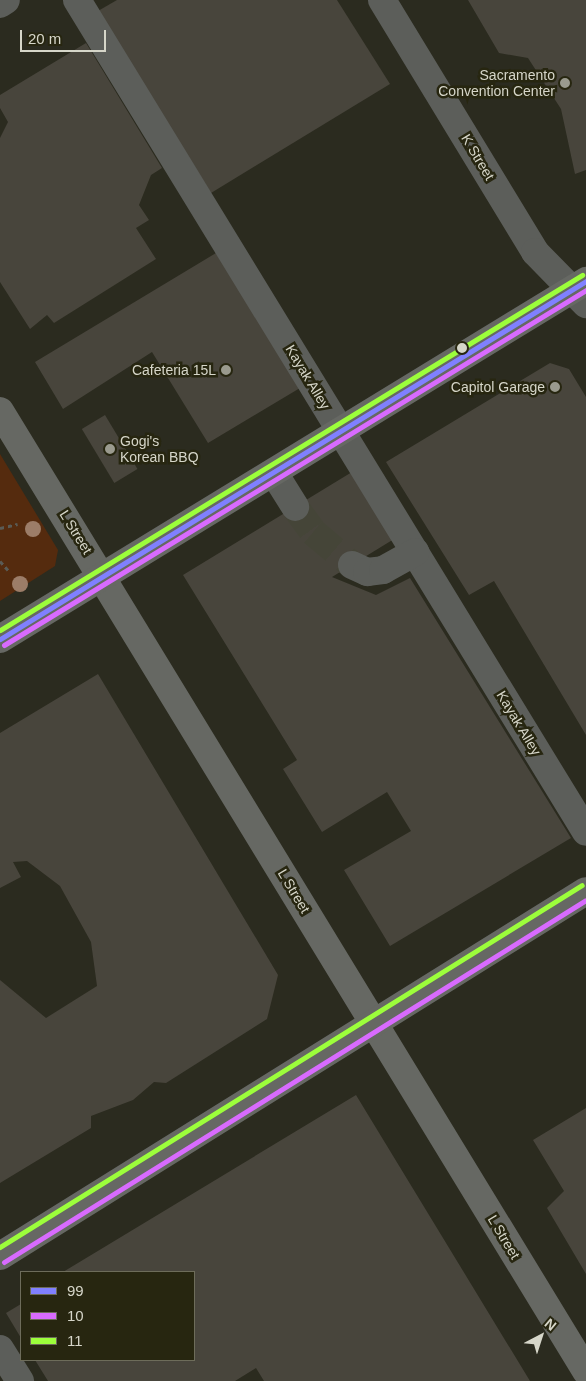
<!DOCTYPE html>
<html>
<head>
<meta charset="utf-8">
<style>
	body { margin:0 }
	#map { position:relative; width:586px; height:1381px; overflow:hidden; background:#2b2b1f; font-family:Helvetica,sans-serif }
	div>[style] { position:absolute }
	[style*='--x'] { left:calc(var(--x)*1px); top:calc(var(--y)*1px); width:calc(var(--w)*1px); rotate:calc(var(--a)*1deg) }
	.green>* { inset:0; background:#552b0e }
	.building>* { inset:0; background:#48453c; transform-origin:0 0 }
	.minor-tunnel>* { height:28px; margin-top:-14px; transform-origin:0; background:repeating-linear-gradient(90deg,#454538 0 28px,transparent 0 42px) }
	.path>* { height:3px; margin-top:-1.5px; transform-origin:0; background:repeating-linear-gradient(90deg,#5a5b55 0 4px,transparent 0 8px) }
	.minor>* { height:28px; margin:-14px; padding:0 14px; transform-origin:14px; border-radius:14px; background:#5c5e5a }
	.major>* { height:28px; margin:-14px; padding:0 14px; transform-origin:14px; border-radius:14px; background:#666863 }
	.bus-1>* { height:5px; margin:-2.5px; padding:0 2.5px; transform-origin:2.5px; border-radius:2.5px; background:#8080ff }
	.bus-2>* { height:5px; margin:-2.5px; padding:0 2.5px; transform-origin:2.5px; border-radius:2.5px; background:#d86bfe }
	.bus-3>* { height:5px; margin:-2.5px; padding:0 2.5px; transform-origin:2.5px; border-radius:2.5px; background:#9cfe3b }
	.trees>* { width:16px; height:16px; margin:-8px; border-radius:50%; background:#9c7d68 }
	.dots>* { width:14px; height:14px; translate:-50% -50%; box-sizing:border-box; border:2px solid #272610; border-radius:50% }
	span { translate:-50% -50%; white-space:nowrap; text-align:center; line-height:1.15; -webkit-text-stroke:5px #272610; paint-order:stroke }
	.poi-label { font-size:14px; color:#d6d6c9 }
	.right { translate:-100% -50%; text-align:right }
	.left { translate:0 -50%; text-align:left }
	.street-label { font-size:14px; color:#d6d6c9 }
	.legend { position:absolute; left:20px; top:1271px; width:175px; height:90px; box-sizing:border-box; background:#272610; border:1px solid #6d6c5a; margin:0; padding:6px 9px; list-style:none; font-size:15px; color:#d6d6c9 }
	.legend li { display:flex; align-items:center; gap:10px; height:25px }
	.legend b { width:25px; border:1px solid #6d6c5a }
	.north { position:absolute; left:516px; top:1311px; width:50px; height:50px; -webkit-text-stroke:4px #272610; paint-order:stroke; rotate:40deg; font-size:14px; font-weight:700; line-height:20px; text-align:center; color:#d6d6c9 }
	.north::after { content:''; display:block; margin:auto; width:18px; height:22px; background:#d6d6c9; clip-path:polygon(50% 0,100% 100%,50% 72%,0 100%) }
	.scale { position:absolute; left:20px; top:30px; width:86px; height:22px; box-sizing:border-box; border:2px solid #d6d6c9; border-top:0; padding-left:6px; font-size:15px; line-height:18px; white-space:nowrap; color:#d6d6c9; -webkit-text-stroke:4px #272610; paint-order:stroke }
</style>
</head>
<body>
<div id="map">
	<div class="green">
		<div style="clip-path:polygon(0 454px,58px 550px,55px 566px,0 601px)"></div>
	</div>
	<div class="building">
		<div style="clip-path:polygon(117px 0,337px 0,390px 84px,211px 193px,98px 11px)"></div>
		<div style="clip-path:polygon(468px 0,586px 0,586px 170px,575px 174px,561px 109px,528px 58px,499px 53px)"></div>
		<div style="clip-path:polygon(86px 43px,162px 168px,151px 175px,139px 205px,149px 220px,136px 228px,156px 259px,54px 323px,47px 315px,30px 329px,0 282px,0 138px,8px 122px,0 108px,0 95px)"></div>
		<div style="clip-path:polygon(216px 253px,300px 388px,208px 443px,152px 352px,63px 409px,35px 362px)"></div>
		<div style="clip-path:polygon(550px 363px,569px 369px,586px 397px,586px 735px,494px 581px,469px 595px,386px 462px)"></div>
		<div style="left:105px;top:415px;width:63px;height:27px;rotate:59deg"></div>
		<div style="clip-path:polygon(352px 472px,394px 539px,332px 577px,376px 595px,410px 578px,571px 838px,390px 946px,344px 870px,411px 831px,387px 792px,322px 832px,283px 769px,297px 760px,183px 575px)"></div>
		<div style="clip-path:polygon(98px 674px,278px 975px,267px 1019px,166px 1083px,154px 1082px,133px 1100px,91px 1116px,91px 1128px,0 1183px,0 980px,46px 1018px,97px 986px,91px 942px,60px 886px,27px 861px,13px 862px,21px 877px,0 888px,0 733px)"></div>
		<div style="clip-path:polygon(356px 1095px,530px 1381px,264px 1381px,256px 1368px,235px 1381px,48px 1381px,35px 1360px,194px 1360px,194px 1272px,63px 1272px)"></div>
		<div style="clip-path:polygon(586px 1108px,586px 1274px,547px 1208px,564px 1191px,533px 1140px)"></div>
		<div style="clip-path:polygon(21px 1304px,21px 1338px,6px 1313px)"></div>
	</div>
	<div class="minor-tunnel">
		<div style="--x:295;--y:507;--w:31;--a:54"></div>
		<div style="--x:313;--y:532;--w:51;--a:40.2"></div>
	</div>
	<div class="path">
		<div style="--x:0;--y:528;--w:18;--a:-13"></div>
		<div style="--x:0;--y:561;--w:12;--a:48"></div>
	</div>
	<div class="minor">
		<div style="--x:77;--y:0;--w:975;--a:58.54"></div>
		<div style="--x:382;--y:0;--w:295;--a:58.7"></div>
		<div style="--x:535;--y:252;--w:73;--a:45.6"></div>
		<div style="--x:0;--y:4;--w:7;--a:-34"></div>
		<div style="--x:274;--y:473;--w:40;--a:58"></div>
		<div style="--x:352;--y:565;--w:17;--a:25"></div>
		<div style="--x:367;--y:572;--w:16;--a:-7"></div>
		<div style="--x:383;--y:570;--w:37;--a:-29"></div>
		<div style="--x:0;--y:1349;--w:38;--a:58"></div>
	</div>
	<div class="major">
		<div style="--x:0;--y:411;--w:1125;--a:58.6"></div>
		<div style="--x:0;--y:639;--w:687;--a:-31.42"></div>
		<div style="--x:0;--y:1256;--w:690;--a:-31.92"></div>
	</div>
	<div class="bus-1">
		<div style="--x:0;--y:639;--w:687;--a:-31.42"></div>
	</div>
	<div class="bus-2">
		<div style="--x:4;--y:645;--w:682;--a:-31.38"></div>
		<div style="--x:4;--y:1262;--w:685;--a:-31.88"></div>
	</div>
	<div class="bus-3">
		<div style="--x:0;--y:630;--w:682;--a:-31.38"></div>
		<div style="--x:0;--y:1247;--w:685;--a:-31.88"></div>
	</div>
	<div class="trees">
		<div style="left:33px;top:529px"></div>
		<div style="left:20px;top:584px"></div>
	</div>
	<div class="dots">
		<div style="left:565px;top:83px;background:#9a9a8e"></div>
		<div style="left:462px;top:348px;background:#d6d6c9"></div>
		<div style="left:226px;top:370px;background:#9a9a8e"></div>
		<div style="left:555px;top:387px;background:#9a9a8e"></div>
		<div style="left:110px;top:449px;background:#9a9a8e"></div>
	</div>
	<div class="poi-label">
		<span class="right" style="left:555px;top:83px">Sacramento<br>Convention Center</span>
		<span class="right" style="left:216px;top:370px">Cafeteria 15L</span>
		<span class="right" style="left:545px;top:387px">Capitol Garage</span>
		<span class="left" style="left:120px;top:449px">Gogi's<br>Korean BBQ</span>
	</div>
	<div class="street-label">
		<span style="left:478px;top:157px;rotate:59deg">K Street</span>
		<span style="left:308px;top:377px;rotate:59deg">Kayak Alley</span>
		<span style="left:76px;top:532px;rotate:58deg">L Street</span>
		<span style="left:519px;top:723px;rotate:59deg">Kayak Alley</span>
		<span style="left:294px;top:891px;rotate:59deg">L Street</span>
		<span style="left:504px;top:1237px;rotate:59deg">L Street</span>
	</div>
	<ul class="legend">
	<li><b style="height:6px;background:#8080ff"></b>99</li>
	<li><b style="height:6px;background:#d86bfe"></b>10</li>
	<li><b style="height:6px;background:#9cfe3b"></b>11</li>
	</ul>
	<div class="north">N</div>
	<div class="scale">20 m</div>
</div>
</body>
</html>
